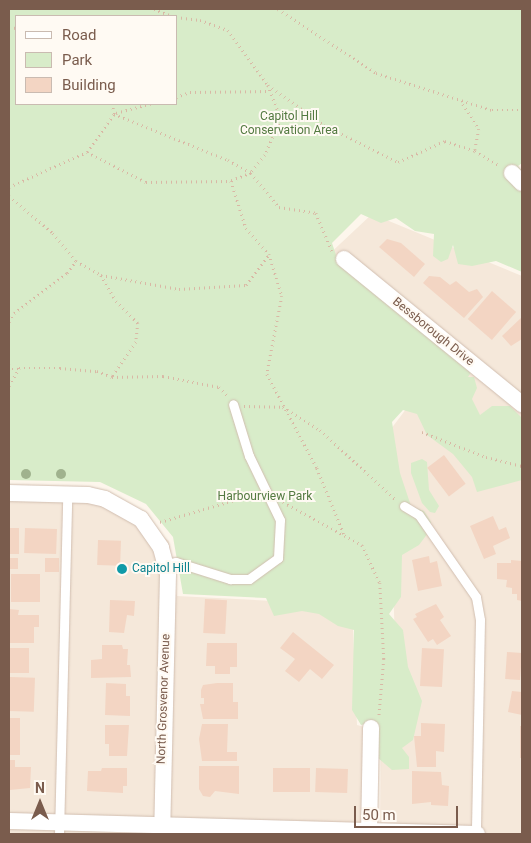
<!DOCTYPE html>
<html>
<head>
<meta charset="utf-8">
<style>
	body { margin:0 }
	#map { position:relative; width:531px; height:843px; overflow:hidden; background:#fdf6ec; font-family:Roboto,sans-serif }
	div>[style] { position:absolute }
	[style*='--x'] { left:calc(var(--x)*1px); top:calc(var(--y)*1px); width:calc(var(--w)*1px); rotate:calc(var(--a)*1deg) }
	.residential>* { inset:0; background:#f5e8da }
	.green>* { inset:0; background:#d8ecc9 }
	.building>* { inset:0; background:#f3d5c3; transform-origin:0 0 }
	.path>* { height:2.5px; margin-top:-1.25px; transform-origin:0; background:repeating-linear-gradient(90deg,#d9b8a5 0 1px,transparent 0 5px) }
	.roads { filter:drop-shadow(0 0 1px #d1beb0) drop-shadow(0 0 1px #d1beb0) }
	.service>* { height:9px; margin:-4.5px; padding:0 4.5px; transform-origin:4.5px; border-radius:4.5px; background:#fff }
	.minor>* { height:16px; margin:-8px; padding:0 8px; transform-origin:8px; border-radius:8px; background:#fff }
	.trees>* { width:10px; height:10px; margin:-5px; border-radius:50%; background:#a0b28e }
	.dots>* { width:14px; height:14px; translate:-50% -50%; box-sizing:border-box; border:2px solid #fffaf3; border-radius:50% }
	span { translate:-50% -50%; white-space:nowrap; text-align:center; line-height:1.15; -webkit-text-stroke:4px #fffaf3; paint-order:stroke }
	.park-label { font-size:12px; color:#537a41 }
	.street-label { font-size:12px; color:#7a5c4d }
	.culture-label { font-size:12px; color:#0d838f }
	.left { translate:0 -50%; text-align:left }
	.frame { position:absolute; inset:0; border:10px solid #7a5c4d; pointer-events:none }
	.legend { position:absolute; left:15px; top:15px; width:162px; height:90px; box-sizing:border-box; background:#fffaf3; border:1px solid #cabbb1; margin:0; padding:6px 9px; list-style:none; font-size:15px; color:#7a5c4d }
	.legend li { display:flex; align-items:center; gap:10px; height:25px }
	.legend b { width:25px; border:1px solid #cabbb1 }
	.north { position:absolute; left:15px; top:778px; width:50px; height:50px; -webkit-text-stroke:4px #fffaf3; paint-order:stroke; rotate:0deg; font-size:14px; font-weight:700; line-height:20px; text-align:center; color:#7a5c4d }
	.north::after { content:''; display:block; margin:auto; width:18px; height:22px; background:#7a5c4d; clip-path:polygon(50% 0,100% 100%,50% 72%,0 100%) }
	.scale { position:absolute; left:354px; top:806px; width:104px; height:22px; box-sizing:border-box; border:2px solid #7a5c4d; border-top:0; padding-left:6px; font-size:15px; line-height:18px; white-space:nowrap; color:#7a5c4d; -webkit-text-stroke:4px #fffaf3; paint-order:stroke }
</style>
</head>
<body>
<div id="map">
	<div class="residential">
		<div style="clip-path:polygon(372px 214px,522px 276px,522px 834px,380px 834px,381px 729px,398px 730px,393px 583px,372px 454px,444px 359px,324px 259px)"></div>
		<div style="clip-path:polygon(9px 491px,103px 494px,169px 541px,177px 596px,352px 605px,357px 725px,368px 728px,365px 834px,9px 834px)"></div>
	</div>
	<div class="green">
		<div style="clip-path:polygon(evenodd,9px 9px,522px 9px,522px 163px,518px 166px,522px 171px,522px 272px,496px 261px,472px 266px,458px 264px,453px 245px,448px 259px,441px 262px,433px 256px,434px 234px,415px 231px,396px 218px,381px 223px,361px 214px,332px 243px,339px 264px,472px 371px,468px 377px,474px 377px,477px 388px,472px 399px,480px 415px,492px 406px,510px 406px,522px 418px,522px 480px,477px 492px,472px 477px,453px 454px,427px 435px,417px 414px,403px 410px,392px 422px,400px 473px,411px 506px,424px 511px,431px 522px,431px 529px,419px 545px,402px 555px,401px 597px,389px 614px,403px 630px,408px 667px,422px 701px,413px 740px,402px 748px,409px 757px,409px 769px,392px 770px,378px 758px,373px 722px,361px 725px,352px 710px,354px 630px,338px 626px,319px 614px,302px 611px,274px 616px,266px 598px,183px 594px,173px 537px,146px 504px,100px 482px,9px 480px,9px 9px,16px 16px,176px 16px,176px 104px,16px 104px,16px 16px)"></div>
		<div style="clip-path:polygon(422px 459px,427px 462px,429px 490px,439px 506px,435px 513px,430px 512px,422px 503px,411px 473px,411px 463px)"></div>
	</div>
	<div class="building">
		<div style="clip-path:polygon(387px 239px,401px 243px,425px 264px,414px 277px,379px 247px)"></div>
		<div style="clip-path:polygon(429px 276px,440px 277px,450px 285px,456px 281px,469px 292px,477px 289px,483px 297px,464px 318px,423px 283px)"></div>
		<div style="left:492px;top:291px;width:32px;height:37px;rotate:41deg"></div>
		<div style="clip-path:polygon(522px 317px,522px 339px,511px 346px,502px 336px)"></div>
		<div style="left:444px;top:455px;width:36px;height:21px;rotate:53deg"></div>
		<div style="clip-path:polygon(493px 516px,499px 530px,506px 527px,510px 538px,493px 546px,496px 554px,484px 559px,470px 526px)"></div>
		<div style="left:9px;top:528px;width:10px;height:26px"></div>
		<div style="left:25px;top:528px;width:32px;height:25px;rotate:2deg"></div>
		<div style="left:98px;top:540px;width:23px;height:25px;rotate:2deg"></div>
		<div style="clip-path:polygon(429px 556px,430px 563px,437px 561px,442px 586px,418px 591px,412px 560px)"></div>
		<div style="left:9px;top:558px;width:9px;height:11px"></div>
		<div style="left:45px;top:558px;width:14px;height:14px"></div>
		<div style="clip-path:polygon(511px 560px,522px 561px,522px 601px,517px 600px,517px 594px,512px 594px,512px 588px,506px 587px,507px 580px,497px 579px,497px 563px,511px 563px)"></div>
		<div style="left:11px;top:574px;width:29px;height:28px"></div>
		<div style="left:205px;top:599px;width:22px;height:34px;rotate:3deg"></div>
		<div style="clip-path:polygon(110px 600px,135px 601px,134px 616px,127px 615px,124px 633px,109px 632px)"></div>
		<div style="clip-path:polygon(436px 604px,444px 617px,440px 620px,451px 636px,437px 645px,433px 639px,428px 642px,413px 619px,417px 617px,415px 614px)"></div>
		<div style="clip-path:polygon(9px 609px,19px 610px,18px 615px,39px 615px,39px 627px,34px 627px,34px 643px,9px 643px)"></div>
		<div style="clip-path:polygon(293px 632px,334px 665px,322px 679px,310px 669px,299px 682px,285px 671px,295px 659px,280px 648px)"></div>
		<div style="clip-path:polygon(207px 643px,237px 643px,237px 667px,230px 667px,230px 674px,215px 674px,215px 666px,206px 666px)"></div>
		<div style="clip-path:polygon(102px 645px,122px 645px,123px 649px,128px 649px,127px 665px,130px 665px,131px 677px,91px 678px,91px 660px,102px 659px)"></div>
		<div style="left:9px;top:648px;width:20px;height:25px"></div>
		<div style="left:422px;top:648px;width:22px;height:38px;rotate:3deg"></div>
		<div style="left:507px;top:652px;width:15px;height:27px;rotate:4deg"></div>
		<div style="left:10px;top:677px;width:25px;height:34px;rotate:2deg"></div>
		<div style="clip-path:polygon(106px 683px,126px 684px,126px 696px,130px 696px,130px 716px,105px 715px)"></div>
		<div style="clip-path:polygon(217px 683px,233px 683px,233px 702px,238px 702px,238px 719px,203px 719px,200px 704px,204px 704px,204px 698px,201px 698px,201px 690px,203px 685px)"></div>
		<div style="clip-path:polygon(512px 691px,522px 692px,522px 715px,508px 712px)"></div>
		<div style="left:9px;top:718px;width:11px;height:37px"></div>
		<div style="clip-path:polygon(421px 723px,445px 724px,444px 752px,436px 751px,436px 767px,417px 767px,414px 736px,421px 736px)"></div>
		<div style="clip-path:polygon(202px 724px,228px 724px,227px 752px,237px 752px,237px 761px,202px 761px,199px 739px)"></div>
		<div style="clip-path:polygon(105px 725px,129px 725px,127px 756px,109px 756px,109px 744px,105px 744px)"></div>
		<div style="left:520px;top:726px;width:2px;height:32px"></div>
		<div style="clip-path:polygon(9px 760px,15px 760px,15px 767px,31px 767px,30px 788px,10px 790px)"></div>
		<div style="clip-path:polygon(199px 766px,239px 766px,239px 794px,215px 791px,210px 797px,203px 796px,199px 789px)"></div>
		<div style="clip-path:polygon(102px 768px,127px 768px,127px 786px,123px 786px,123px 793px,87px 791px,88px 771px,101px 771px)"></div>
		<div style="left:273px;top:768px;width:37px;height:24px"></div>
		<div style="left:316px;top:768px;width:32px;height:24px;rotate:2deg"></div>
		<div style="clip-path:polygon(412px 771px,441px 772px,442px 785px,449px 786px,448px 806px,431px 805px,431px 802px,412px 804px)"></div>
	</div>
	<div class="path">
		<div style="--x:154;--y:9;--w:19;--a:21"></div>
		<div style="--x:278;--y:9;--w:117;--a:33.1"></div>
		<div style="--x:376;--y:73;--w:122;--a:17.7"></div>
		<div style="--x:492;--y:110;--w:30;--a:0"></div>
		<div style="--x:176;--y:17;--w:24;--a:7"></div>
		<div style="--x:200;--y:20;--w:30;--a:20"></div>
		<div style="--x:228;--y:30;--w:68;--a:54"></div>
		<div style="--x:268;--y:85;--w:69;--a:35.5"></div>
		<div style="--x:324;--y:125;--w:83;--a:26.6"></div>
		<div style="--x:398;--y:162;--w:51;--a:-24.1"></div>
		<div style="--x:445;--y:141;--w:32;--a:18"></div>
		<div style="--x:475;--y:151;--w:29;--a:31"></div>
		<div style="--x:9;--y:27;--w:7;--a:8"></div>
		<div style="--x:268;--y:85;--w:36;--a:69"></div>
		<div style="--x:281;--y:119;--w:39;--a:114"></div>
		<div style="--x:265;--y:155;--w:23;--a:128"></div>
		<div style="--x:251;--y:173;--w:22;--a:158"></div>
		<div style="--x:231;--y:181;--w:49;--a:72.3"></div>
		<div style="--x:246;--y:228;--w:35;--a:49"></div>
		<div style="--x:269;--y:254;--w:44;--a:72.8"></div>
		<div style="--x:282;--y:296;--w:79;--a:100.9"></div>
		<div style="--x:267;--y:374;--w:106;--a:62"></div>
		<div style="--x:317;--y:468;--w:71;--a:67.8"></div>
		<div style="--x:176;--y:97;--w:15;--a:-20"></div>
		<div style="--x:190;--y:92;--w:78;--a:-0.7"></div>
		<div style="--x:151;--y:104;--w:38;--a:165"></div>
		<div style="--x:114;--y:114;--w:123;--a:22"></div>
		<div style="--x:228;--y:160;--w:26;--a:29"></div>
		<div style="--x:251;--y:173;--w:44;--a:50.5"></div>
		<div style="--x:279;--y:207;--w:37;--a:9"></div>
		<div style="--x:316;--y:213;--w:41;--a:67.2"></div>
		<div style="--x:463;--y:104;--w:30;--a:57"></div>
		<div style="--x:479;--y:129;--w:21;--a:101"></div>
		<div style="--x:87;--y:152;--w:66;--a:27"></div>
		<div style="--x:146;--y:182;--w:85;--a:-0.7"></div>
		<div style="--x:9;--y:187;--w:85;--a:-24.2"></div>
		<div style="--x:87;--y:152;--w:47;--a:-54.6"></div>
		<div style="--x:114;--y:114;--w:10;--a:-101"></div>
		<div style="--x:9;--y:196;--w:57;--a:40.1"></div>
		<div style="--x:53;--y:233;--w:36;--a:51"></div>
		<div style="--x:76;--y:261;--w:29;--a:29"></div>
		<div style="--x:101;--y:275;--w:30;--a:60"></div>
		<div style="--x:116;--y:301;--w:31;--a:45"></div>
		<div style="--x:138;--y:323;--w:19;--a:96"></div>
		<div style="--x:136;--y:342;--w:42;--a:124.4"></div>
		<div style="--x:101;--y:275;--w:79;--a:10.2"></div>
		<div style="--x:179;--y:289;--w:67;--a:-3.4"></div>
		<div style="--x:246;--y:285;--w:39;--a:-53"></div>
		<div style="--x:9;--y:322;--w:10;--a:-61"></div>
		<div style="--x:14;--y:313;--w:66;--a:-37"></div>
		<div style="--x:67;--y:273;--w:15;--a:-53"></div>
		<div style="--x:9;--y:365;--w:5;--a:53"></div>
		<div style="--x:12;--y:369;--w:6;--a:0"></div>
		<div style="--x:9;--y:386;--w:21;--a:-61"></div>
		<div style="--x:19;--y:368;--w:41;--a:0"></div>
		<div style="--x:60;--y:368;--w:37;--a:5"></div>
		<div style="--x:97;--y:371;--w:16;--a:22"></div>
		<div style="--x:112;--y:377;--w:51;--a:-1.1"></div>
		<div style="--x:163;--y:376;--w:57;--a:11.1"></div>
		<div style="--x:219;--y:387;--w:13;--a:45"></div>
		<div style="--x:244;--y:406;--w:39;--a:1"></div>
		<div style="--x:283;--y:407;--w:44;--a:31.9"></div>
		<div style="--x:320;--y:430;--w:102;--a:42.6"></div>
		<div style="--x:422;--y:432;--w:69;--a:21.3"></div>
		<div style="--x:486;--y:457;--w:37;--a:14"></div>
		<div style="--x:283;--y:502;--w:90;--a:28.6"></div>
		<div style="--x:362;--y:545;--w:42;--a:64.7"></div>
		<div style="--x:380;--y:583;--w:76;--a:87"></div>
		<div style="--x:384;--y:659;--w:58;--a:94.9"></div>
		<div style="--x:160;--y:522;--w:99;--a:-16.4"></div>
	</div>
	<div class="roads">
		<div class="service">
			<div style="--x:404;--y:506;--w:17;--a:31"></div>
			<div style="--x:419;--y:515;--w:100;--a:55.2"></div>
			<div style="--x:476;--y:597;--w:23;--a:80"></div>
			<div style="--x:480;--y:620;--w:214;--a:91.1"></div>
			<div style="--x:167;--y:564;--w:9;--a:-13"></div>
			<div style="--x:176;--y:562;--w:57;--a:17.5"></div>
			<div style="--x:230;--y:579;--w:19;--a:0"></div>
			<div style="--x:249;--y:579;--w:36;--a:-36"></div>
			<div style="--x:278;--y:558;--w:38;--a:-87"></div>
			<div style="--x:280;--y:520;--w:71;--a:-115.8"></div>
			<div style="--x:249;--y:456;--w:54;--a:-107.1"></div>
			<div style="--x:59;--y:834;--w:339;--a:-88.6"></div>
		</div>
		<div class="minor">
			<div style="--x:512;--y:173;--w:14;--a:45"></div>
			<div style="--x:344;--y:259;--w:230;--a:39.2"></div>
			<div style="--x:9;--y:493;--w:79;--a:1.5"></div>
			<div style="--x:88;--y:495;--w:17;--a:13"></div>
			<div style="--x:105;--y:499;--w:41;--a:29.1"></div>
			<div style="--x:141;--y:519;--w:35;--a:55"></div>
			<div style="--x:161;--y:548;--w:27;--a:75"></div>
			<div style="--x:168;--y:574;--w:260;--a:91.3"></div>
			<div style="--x:9;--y:821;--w:468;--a:1.6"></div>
			<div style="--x:369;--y:834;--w:106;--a:-88.9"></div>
		</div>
	</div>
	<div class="trees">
		<div style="left:26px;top:474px"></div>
		<div style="left:61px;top:474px"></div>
	</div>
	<div class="dots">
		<div style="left:122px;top:569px;background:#0f9aa8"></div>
	</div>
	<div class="park-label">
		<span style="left:289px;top:124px">Capitol Hill<br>Conservation Area</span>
		<span style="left:265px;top:497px">Harbourview Park</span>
	</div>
	<div class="street-label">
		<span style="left:433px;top:332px;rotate:39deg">Bessborough Drive</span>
		<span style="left:164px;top:699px;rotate:-88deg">North Grosvenor Avenue</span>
	</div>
	<div class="culture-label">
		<span class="left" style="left:132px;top:569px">Capitol Hill</span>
	</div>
	<div class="frame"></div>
	<ul class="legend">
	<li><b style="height:6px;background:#fff"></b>Road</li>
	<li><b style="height:14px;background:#d8ecc9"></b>Park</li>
	<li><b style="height:14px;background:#f3d5c3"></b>Building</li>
	</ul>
	<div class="north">N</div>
	<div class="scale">50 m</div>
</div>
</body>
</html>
